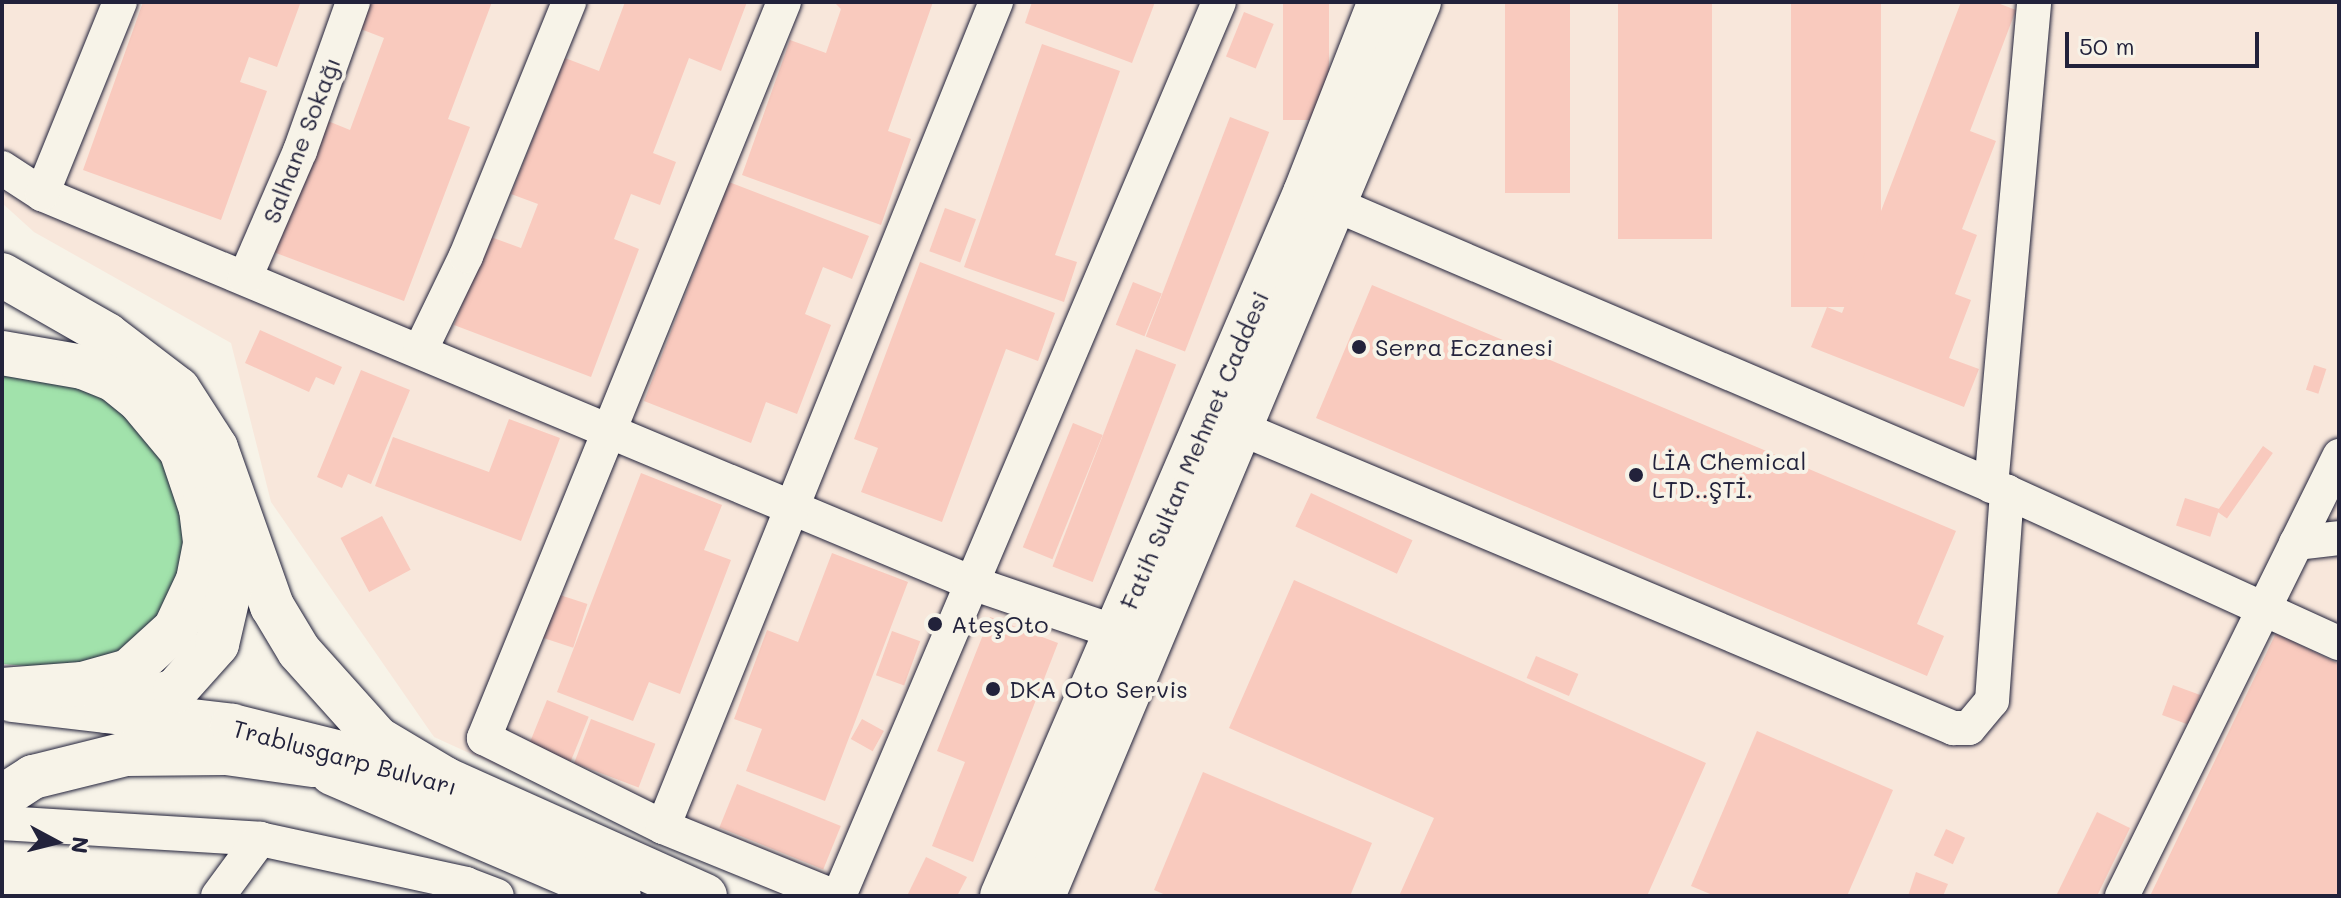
<!DOCTYPE html>
<html>
<head>
<meta charset="utf-8">
<style>
	body { margin:0 }
	#map { position:relative; width:2341px; height:898px; overflow:hidden; background:#f7f3e8; font-family:Mali,sans-serif }
	div>[style] { position:absolute }
	[style*='--x'] { left:calc(var(--x)*1px); top:calc(var(--y)*1px); width:calc(var(--w)*1px); rotate:calc(var(--a)*1deg) }
	.built>* { inset:0; background:#f8e7db }
	.green>* { inset:0; background:#a1e2ab }
	.building>* { inset:0; background:#f9cabe; transform-origin:0 0 }
	.roads { filter:drop-shadow(0 0 2px #22223b) drop-shadow(0 0 2px #22223b) }
	.minor>* { height:34px; margin:-17px; padding:0 17px; transform-origin:17px; border-radius:17px; background:#f7f3e8 }
	.major>* { height:44px; margin:-22px; padding:0 22px; transform-origin:22px; border-radius:22px; background:#f7f3e8 }
	.highway>* { height:44px; margin:-22px; padding:0 22px; transform-origin:22px; border-radius:22px; background:#f7f3e8 }
	.dots>* { width:22px; height:22px; translate:-50% -50%; box-sizing:border-box; border:4px solid #f7f3e8; border-radius:50% }
	span { translate:-50% -50%; white-space:nowrap; text-align:center; line-height:1.15; -webkit-text-stroke:8px #f7f3e8; paint-order:stroke }
	.street-label { font-size:24px; color:#22223b }
	.poi-label { font-size:24px; color:#22223b }
	.left { translate:0 -50%; text-align:left }
	.frame { position:absolute; inset:0; border:4px solid #22223b; pointer-events:none }
	.north { position:absolute; left:16px; top:802px; width:80px; height:80px; -webkit-text-stroke:6px #f7f3e8; paint-order:stroke; rotate:97deg; font-size:22px; font-weight:700; line-height:32px; text-align:center; color:#22223b }
	.north::after { content:''; display:block; margin:auto; width:28px; height:36px; background:#22223b; clip-path:polygon(50% 0,100% 100%,50% 72%,0 100%) }
	.scale { position:absolute; left:2065px; top:32px; width:194px; height:36px; box-sizing:border-box; border:4px solid #22223b; border-top:0; padding-left:10px; font-size:24px; line-height:28px; white-space:nowrap; color:#22223b; -webkit-text-stroke:6px #f7f3e8; paint-order:stroke }
</style>
</head>
<body>
<div id="map">
	<div class="built">
		<div style="clip-path:polygon(2px 2px,2339px 2px,2339px 896px,784px 896px,434px 737px,271px 502px,231px 343px,34px 232px,2px 203px)"></div>
	</div>
	<div class="green">
		<div style="clip-path:polygon(2px 362px,67px 370px,161px 432px,198px 561px,130px 655px,80px 670px,2px 664px)"></div>
	</div>
	<div class="building">
		<div style="clip-path:polygon(143px 2px,300px 4px,277px 67px,249px 57px,240px 82px,267px 91px,221px 220px,83px 170px)"></div>
		<div style="clip-path:polygon(368px 2px,492px 2px,448px 119px,470px 127px,404px 301px,268px 250px,318px 117px,350px 130px,384px 38px,358px 28px)"></div>
		<div style="clip-path:polygon(625px 2px,747px 2px,721px 71px,689px 58px,653px 153px,676px 162px,660px 205px,631px 194px,614px 239px,639px 249px,591px 377px,454px 325px,488px 236px,521px 248px,538px 204px,511px 194px,565px 58px,599px 71px)"></div>
		<div style="clip-path:polygon(834px 2px,933px 2px,888px 131px,911px 139px,881px 225px,742px 175px,790px 40px,826px 53px,841px 9px)"></div>
		<div style="clip-path:polygon(1032px 2px,1155px 2px,1132px 63px,1025px 23px)"></div>
		<div style="left:1283px;top:2px;width:46px;height:118px"></div>
		<div style="left:1505px;top:2px;width:65px;height:191px"></div>
		<div style="left:1618px;top:2px;width:94px;height:237px"></div>
		<div style="left:1791px;top:2px;width:90px;height:305px"></div>
		<div style="clip-path:polygon(1961px 2px,1995px 2px,2016px 10px,1970px 131px,1996px 141px,1962px 229px,1977px 235px,1955px 294px,1971px 300px,1949px 358px,1979px 369px,1964px 407px,1811px 347px,1827px 307px,1842px 313px)"></div>
		<div style="left:1244px;top:12px;width:32px;height:48px;rotate:22deg"></div>
		<div style="clip-path:polygon(1042px 44px,1120px 71px,1055px 255px,1077px 262px,1064px 302px,964px 267px)"></div>
		<div style="left:1230px;top:117px;width:42px;height:235px;rotate:21deg"></div>
		<div style="clip-path:polygon(729px 182px,869px 236px,852px 279px,823px 267px,805px 314px,831px 325px,797px 414px,766px 402px,751px 443px,644px 401px)"></div>
		<div style="left:945px;top:208px;width:33px;height:46px;rotate:20deg"></div>
		<div style="clip-path:polygon(920px 262px,1055px 313px,1038px 361px,1006px 349px,942px 522px,861px 492px,878px 448px,854px 439px)"></div>
		<div style="left:1133px;top:282px;width:31px;height:46px;rotate:22deg"></div>
		<div style="clip-path:polygon(1372px 285px,1956px 531px,1917px 624px,1944px 636px,1927px 676px,1316px 418px)"></div>
		<div style="clip-path:polygon(260px 330px,342px 367px,334px 385px,316px 377px,309px 392px,245px 363px)"></div>
		<div style="left:1136px;top:349px;width:43px;height:233px;rotate:21deg"></div>
		<div style="left:2314px;top:365px;width:13px;height:26px;rotate:18deg"></div>
		<div style="clip-path:polygon(361px 370px,410px 390px,371px 484px,348px 474px,342px 488px,317px 477px)"></div>
		<div style="clip-path:polygon(509px 419px,560px 438px,521px 541px,375px 486px,393px 437px,489px 472px)"></div>
		<div style="left:1073px;top:423px;width:32px;height:134px;rotate:22deg"></div>
		<div style="left:2263px;top:446px;width:12px;height:80px;rotate:35deg"></div>
		<div style="clip-path:polygon(641px 473px,722px 505px,704px 550px,731px 560px,680px 694px,649px 682px,633px 721px,557px 692px)"></div>
		<div style="left:1311px;top:493px;width:112px;height:37px;rotate:25deg"></div>
		<div style="left:2185px;top:498px;width:36px;height:29px;rotate:18deg"></div>
		<div style="left:382px;top:516px;width:61px;height:47px;rotate:62deg"></div>
		<div style="clip-path:polygon(832px 553px,908px 582px,825px 801px,746px 771px,762px 729px,734px 719px,767px 630px,798px 642px)"></div>
		<div style="clip-path:polygon(1294px 580px,1706px 763px,1647px 896px,1399px 896px,1434px 818px,1229px 728px)"></div>
		<div style="left:557px;top:594px;width:32px;height:46px;rotate:18deg"></div>
		<div style="clip-path:polygon(990px 617px,1058px 643px,973px 862px,932px 846px,965px 762px,937px 751px)"></div>
		<div style="left:892px;top:631px;width:30px;height:47px;rotate:20deg"></div>
		<div style="clip-path:polygon(2276px 633px,2339px 664px,2339px 896px,2150px 896px)"></div>
		<div style="left:1536px;top:656px;width:46px;height:24px;rotate:23deg"></div>
		<div style="left:2173px;top:685px;width:29px;height:32px;rotate:20deg"></div>
		<div style="left:547px;top:700px;width:45px;height:48px;rotate:22deg"></div>
		<div style="left:591px;top:719px;width:69px;height:47px;rotate:21deg"></div>
		<div style="left:862px;top:719px;width:25px;height:23px;rotate:29deg"></div>
		<div style="clip-path:polygon(1757px 731px,1893px 790px,1847px 896px,1715px 896px,1691px 886px)"></div>
		<div style="clip-path:polygon(1203px 772px,1372px 843px,1350px 896px,1168px 896px,1154px 890px)"></div>
		<div style="left:737px;top:784px;width:112px;height:47px;rotate:22deg"></div>
		<div style="clip-path:polygon(2097px 812px,2130px 828px,2097px 896px,2056px 896px)"></div>
		<div style="left:1946px;top:829px;width:21px;height:29px;rotate:25deg"></div>
		<div style="clip-path:polygon(926px 857px,967px 877px,957px 896px,907px 896px)"></div>
		<div style="clip-path:polygon(1916px 872px,1948px 884px,1943px 896px,1908px 896px)"></div>
	</div>
	<div class="roads">
		<div class="minor">
			<div style="--x:784;--y:2;--w:795;--a:112.18"></div>
			<div style="--x:484;--y:738;--w:200;--a:26.4"></div>
			<div style="--x:663;--y:827;--w:183;--a:22.1"></div>
			<div style="--x:2;--y:168;--w:48;--a:33"></div>
			<div style="--x:42;--y:194;--w:1008;--a:22.7"></div>
			<div style="--x:972;--y:583;--w:151;--a:18.9"></div>
			<div style="--x:42;--y:194;--w:207;--a:-67.9"></div>
			<div style="--x:1334;--y:204;--w:732;--a:23.17"></div>
			<div style="--x:2007;--y:492;--w:365;--a:24.5"></div>
			<div style="--x:245;--y:278;--w:138;--a:-66.6"></div>
			<div style="--x:300;--y:151;--w:158;--a:-70.4"></div>
			<div style="--x:420;--y:351;--w:106;--a:-64.2"></div>
			<div style="--x:466;--y:256;--w:274;--a:-67.9"></div>
			<div style="--x:1240;--y:428;--w:774;--a:22.82"></div>
			<div style="--x:1953;--y:728;--w:16;--a:0"></div>
			<div style="--x:1969;--y:728;--w:35;--a:-50"></div>
			<div style="--x:1992;--y:701;--w:210;--a:-85.9"></div>
			<div style="--x:1991;--y:486;--w:486;--a:-84.9"></div>
			<div style="--x:2296;--y:543;--w:43;--a:-6.6"></div>
			<div style="--x:2;--y:823;--w:258;--a:3.5"></div>
			<div style="--x:260;--y:839;--w:211;--a:12.3"></div>
			<div style="--x:466;--y:884;--w:33;--a:21"></div>
			<div style="--x:663;--y:827;--w:890;--a:-68.02"></div>
			<div style="--x:218;--y:896;--w:71;--a:-53.6"></div>
			<div style="--x:839;--y:896;--w:971;--a:-66.97"></div>
			<div style="--x:2122;--y:896;--w:491;--a:-63.7"></div>
		</div>
		<div class="major">
			<div style="--x:12;--y:700;--w:222;--a:6.7"></div>
			<div style="--x:232;--y:726;--w:219;--a:14"></div>
			<div style="--x:445;--y:779;--w:285;--a:24.2"></div>
			<div style="--x:332;--y:773;--w:312;--a:23.2"></div>
			<div style="--x:1002;--y:896;--w:766;--a:-66.68"></div>
			<div style="--x:1305;--y:193;--w:205;--a:-68.6"></div>
			<div style="--x:1043;--y:896;--w:970;--a:-67.19"></div>
		</div>
		<div class="highway">
			<div style="--x:2;--y:275;--w:121;--a:29.7"></div>
			<div style="--x:107;--y:335;--w:89;--a:37.3"></div>
			<div style="--x:178;--y:389;--w:70;--a:57.2"></div>
			<div style="--x:216;--y:448;--w:168;--a:70.5"></div>
			<div style="--x:272;--y:606;--w:52;--a:59"></div>
			<div style="--x:299;--y:651;--w:118;--a:48.1"></div>
			<div style="--x:378;--y:739;--w:78;--a:30.8"></div>
			<div style="--x:2;--y:353;--w:82;--a:9.8"></div>
			<div style="--x:83;--y:367;--w:32;--a:22"></div>
			<div style="--x:113;--y:379;--w:35;--a:39"></div>
			<div style="--x:140;--y:401;--w:64;--a:50.1"></div>
			<div style="--x:181;--y:450;--w:62;--a:71.3"></div>
			<div style="--x:201;--y:509;--w:35;--a:83"></div>
			<div style="--x:205;--y:544;--w:37;--a:101"></div>
			<div style="--x:198;--y:580;--w:54;--a:115.1"></div>
			<div style="--x:175;--y:629;--w:62;--a:137.6"></div>
			<div style="--x:129;--y:671;--w:49;--a:164.5"></div>
			<div style="--x:82;--y:684;--w:80;--a:175.7"></div>
			<div style="--x:106;--y:711;--w:72;--a:-16.2"></div>
			<div style="--x:175;--y:691;--w:63;--a:-48.2"></div>
			<div style="--x:217;--y:644;--w:57;--a:-76.9"></div>
			<div style="--x:230;--y:588;--w:65;--a:-87.4"></div>
			<div style="--x:2;--y:797;--w:37;--a:-33"></div>
			<div style="--x:33;--y:777;--w:96;--a:-13.9"></div>
			<div style="--x:126;--y:754;--w:100;--a:-0.6"></div>
			<div style="--x:226;--y:753;--w:89;--a:7.8"></div>
		</div>
	</div>
	<div class="dots">
		<div style="left:1359px;top:347px;background:#22223b"></div>
		<div style="left:1636px;top:475px;background:#22223b"></div>
		<div style="left:935px;top:624px;background:#22223b"></div>
		<div style="left:993px;top:689px;background:#22223b"></div>
	</div>
	<div class="street-label">
		<span style="left:301px;top:140px;rotate:-69deg">Salhane Sokağı</span>
		<span style="left:1194px;top:450px;rotate:-67deg">Fatih Sultan Mehmet Caddesi</span>
		<span style="left:345px;top:757px;rotate:15deg">Trablusgarp Bulvarı</span>
	</div>
	<div class="poi-label">
		<span class="left" style="left:1375px;top:347px">Serra Eczanesi</span>
		<span class="left" style="left:1652px;top:475px">LİA Chemical<br>LTD..ŞTİ.</span>
		<span class="left" style="left:951px;top:624px">AteşOto</span>
		<span class="left" style="left:1009px;top:689px">DKA Oto Servis</span>
	</div>
	<div class="frame"></div>
	<div class="north">N</div>
	<div class="scale">50 m</div>
</div>
</body>
</html>
